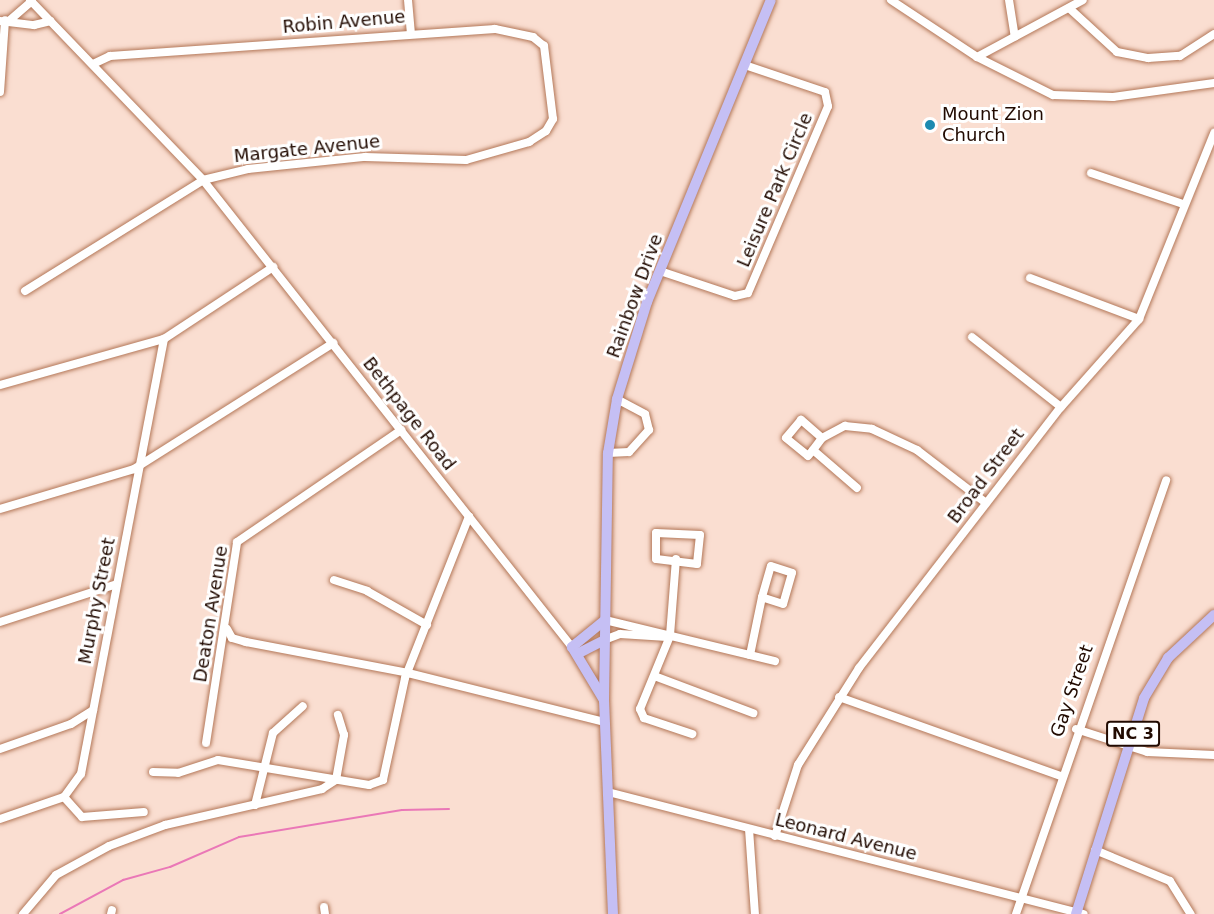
<!DOCTYPE html>
<html>
<head>
<meta charset="utf-8">
<style>
	body { margin:0 }
	#map { position:relative; width:1214px; height:914px; overflow:hidden; background:#faded1; font-family:"DejaVu Sans",sans-serif }
	div>[style] { position:absolute }
	[style*='--x'] { left:calc(var(--x)*1px); top:calc(var(--y)*1px); width:calc(var(--w)*1px); rotate:calc(var(--a)*1deg) }
	.stream>* { height:2px; margin:-1px; padding:0 1px; transform-origin:1px; border-radius:1px; background:#ea78b7 }
	.roads { filter:drop-shadow(0 0 2px #b37758) drop-shadow(0 0 2px #b37758) }
	.minor>* { height:8px; margin:-4px; padding:0 4px; transform-origin:4px; border-radius:4px; background:#fff }
	.major>* { height:10px; margin:-5px; padding:0 5px; transform-origin:5px; border-radius:5px; background:#c5bff4 }
	.dots>* { width:16px; height:16px; translate:-50% -50%; box-sizing:border-box; border:3px solid #fff; border-radius:50% }
	span { translate:-50% -50%; white-space:nowrap; text-align:center; line-height:1.15; -webkit-text-stroke:6px #fff; paint-order:stroke }
	.shield-label span { padding:2px 4px; background:#fff; border:2px solid; border-radius:4px; -webkit-text-stroke-width:0 }
	.shield-label { font-size:16px; color:#210a01; font-weight:700 }
	.street-label { font-size:18px; color:#210a01 }
	.poi-label { font-size:18px; color:#210a01 }
	.left { translate:0 -50%; text-align:left }
</style>
</head>
<body>
<div id="map">
	<div class="stream">
		<div style="--x:60;--y:914;--w:72;--a:-28.4"></div>
		<div style="--x:123;--y:880;--w:49;--a:-15.5"></div>
		<div style="--x:170;--y:867;--w:75;--a:-23.5"></div>
		<div style="--x:239;--y:837;--w:165;--a:-9.4"></div>
		<div style="--x:402;--y:810;--w:47;--a:-1.2"></div>
	</div>
	<div class="roads">
		<div class="minor">
			<div style="--x:30;--y:0;--w:250;--a:46.1"></div>
			<div style="--x:203;--y:180;--w:595;--a:51.69"></div>
			<div style="--x:408;--y:0;--w:33;--a:85"></div>
			<div style="--x:891;--y:0;--w:103;--a:33.5"></div>
			<div style="--x:977;--y:57;--w:85;--a:26.6"></div>
			<div style="--x:1053;--y:95;--w:60;--a:1.9"></div>
			<div style="--x:1113;--y:97;--w:102;--a:-7.9"></div>
			<div style="--x:1009;--y:0;--w:37;--a:81"></div>
			<div style="--x:1069;--y:8;--w:65;--a:42.5"></div>
			<div style="--x:1117;--y:52;--w:32;--a:11"></div>
			<div style="--x:1148;--y:58;--w:32;--a:-4"></div>
			<div style="--x:1180;--y:56;--w:40;--a:-32.9"></div>
			<div style="--x:10;--y:20;--w:29;--a:-41"></div>
			<div style="--x:0;--y:21;--w:34;--a:7"></div>
			<div style="--x:34;--y:25;--w:17;--a:-13"></div>
			<div style="--x:977;--y:57;--w:120;--a:-28.3"></div>
			<div style="--x:0;--y:92;--w:72;--a:-86"></div>
			<div style="--x:1091;--y:173;--w:97;--a:18.6"></div>
			<div style="--x:660;--y:271;--w:79;--a:18.4"></div>
			<div style="--x:735;--y:296;--w:13;--a:-13"></div>
			<div style="--x:748;--y:293;--w:203;--a:-66.8"></div>
			<div style="--x:828;--y:106;--w:14;--a:-102"></div>
			<div style="--x:825;--y:92;--w:84;--a:-161.4"></div>
			<div style="--x:1030;--y:278;--w:116;--a:20.6"></div>
			<div style="--x:25;--y:291;--w:210;--a:-31.9"></div>
			<div style="--x:203;--y:180;--w:46;--a:-13.7"></div>
			<div style="--x:248;--y:169;--w:118;--a:-5.9"></div>
			<div style="--x:365;--y:157;--w:101;--a:1.7"></div>
			<div style="--x:466;--y:160;--w:66;--a:-15.9"></div>
			<div style="--x:529;--y:142;--w:20;--a:-33"></div>
			<div style="--x:546;--y:131;--w:14;--a:-60"></div>
			<div style="--x:553;--y:119;--w:74;--a:-97"></div>
			<div style="--x:544;--y:46;--w:14;--a:-141"></div>
			<div style="--x:533;--y:37;--w:39;--a:-168"></div>
			<div style="--x:495;--y:29;--w:386;--a:176"></div>
			<div style="--x:110;--y:56;--w:19;--a:155"></div>
			<div style="--x:972;--y:337;--w:113;--a:38.2"></div>
			<div style="--x:0;--y:385;--w:170;--a:-15.7"></div>
			<div style="--x:164;--y:339;--w:131;--a:-33.4"></div>
			<div style="--x:822;--y:438;--w:26;--a:-28"></div>
			<div style="--x:845;--y:426;--w:27;--a:6"></div>
			<div style="--x:872;--y:429;--w:50;--a:25"></div>
			<div style="--x:917;--y:450;--w:87;--a:37.5"></div>
			<div style="--x:813;--y:450;--w:15;--a:-53"></div>
			<div style="--x:822;--y:438;--w:28;--a:-139"></div>
			<div style="--x:801;--y:420;--w:23;--a:130"></div>
			<div style="--x:786;--y:438;--w:28;--a:39"></div>
			<div style="--x:808;--y:456;--w:8;--a:-50"></div>
			<div style="--x:813;--y:450;--w:58;--a:40.8"></div>
			<div style="--x:608;--y:453;--w:21;--a:-3"></div>
			<div style="--x:629;--y:452;--w:30;--a:-48"></div>
			<div style="--x:649;--y:430;--w:16;--a:-104"></div>
			<div style="--x:645;--y:414;--w:32;--a:-152"></div>
			<div style="--x:0;--y:509;--w:140;--a:-16.6"></div>
			<div style="--x:134;--y:469;--w:236;--a:-32.3"></div>
			<div style="--x:656;--y:533;--w:44;--a:2.6"></div>
			<div style="--x:700;--y:535;--w:29;--a:96"></div>
			<div style="--x:697;--y:564;--w:41;--a:-173"></div>
			<div style="--x:656;--y:559;--w:26;--a:-90"></div>
			<div style="--x:676;--y:559;--w:77;--a:94.5"></div>
			<div style="--x:670;--y:636;--w:79;--a:112.3"></div>
			<div style="--x:640;--y:709;--w:10;--a:66"></div>
			<div style="--x:644;--y:718;--w:51;--a:18.4"></div>
			<div style="--x:771;--y:566;--w:22;--a:18"></div>
			<div style="--x:792;--y:573;--w:32;--a:106"></div>
			<div style="--x:783;--y:604;--w:22;--a:-162"></div>
			<div style="--x:762;--y:597;--w:32;--a:-74"></div>
			<div style="--x:334;--y:580;--w:35;--a:18"></div>
			<div style="--x:367;--y:591;--w:69;--a:29.5"></div>
			<div style="--x:605;--y:620;--w:175;--a:13.6"></div>
			<div style="--x:0;--y:622;--w:123;--a:-18"></div>
			<div style="--x:227;--y:629;--w:10;--a:61"></div>
			<div style="--x:232;--y:638;--w:15;--a:16"></div>
			<div style="--x:246;--y:642;--w:165;--a:10.8"></div>
			<div style="--x:408;--y:673;--w:202;--a:14"></div>
			<div style="--x:604;--y:640;--w:17;--a:-21"></div>
			<div style="--x:620;--y:634;--w:47;--a:3.7"></div>
			<div style="--x:750;--y:655;--w:59;--a:-78.3"></div>
			<div style="--x:657;--y:677;--w:103;--a:20.6"></div>
			<div style="--x:839;--y:697;--w:236;--a:19.6"></div>
			<div style="--x:1076;--y:729;--w:75;--a:17.9"></div>
			<div style="--x:1147;--y:752;--w:67;--a:2.6"></div>
			<div style="--x:206;--y:743;--w:203;--a:-81.2"></div>
			<div style="--x:237;--y:542;--w:199;--a:-34.3"></div>
			<div style="--x:0;--y:749;--w:75;--a:-19.4"></div>
			<div style="--x:71;--y:724;--w:26;--a:-32"></div>
			<div style="--x:153;--y:772;--w:25;--a:2"></div>
			<div style="--x:178;--y:773;--w:42;--a:-18"></div>
			<div style="--x:218;--y:760;--w:153;--a:9.4"></div>
			<div style="--x:369;--y:785;--w:15;--a:-20"></div>
			<div style="--x:383;--y:780;--w:104;--a:-77.8"></div>
			<div style="--x:405;--y:678;--w:174;--a:-68.4"></div>
			<div style="--x:608;--y:792;--w:491;--a:14.4"></div>
			<div style="--x:64;--y:797;--w:27;--a:48"></div>
			<div style="--x:82;--y:817;--w:62;--a:-4.6"></div>
			<div style="--x:255;--y:805;--w:74;--a:-76"></div>
			<div style="--x:273;--y:733;--w:40;--a:-42"></div>
			<div style="--x:0;--y:819;--w:68;--a:-19"></div>
			<div style="--x:64;--y:797;--w:29;--a:-54"></div>
			<div style="--x:81;--y:774;--w:443;--a:-79.2"></div>
			<div style="--x:749;--y:829;--w:85;--a:86"></div>
			<div style="--x:775;--y:836;--w:75;--a:-72.1"></div>
			<div style="--x:798;--y:765;--w:115;--a:-57.8"></div>
			<div style="--x:859;--y:668;--w:330;--a:-52.3"></div>
			<div style="--x:1061;--y:407;--w:118;--a:-48.4"></div>
			<div style="--x:1139;--y:319;--w:201;--a:-68"></div>
			<div style="--x:1095;--y:850;--w:81;--a:22.5"></div>
			<div style="--x:1170;--y:881;--w:39;--a:58"></div>
			<div style="--x:324;--y:907;--w:7;--a:82"></div>
			<div style="--x:23;--y:914;--w:51;--a:-49.8"></div>
			<div style="--x:56;--y:875;--w:60;--a:-28.7"></div>
			<div style="--x:109;--y:846;--w:60;--a:-20.6"></div>
			<div style="--x:165;--y:825;--w:161;--a:-12.9"></div>
			<div style="--x:322;--y:789;--w:17;--a:-33"></div>
			<div style="--x:336;--y:780;--w:46;--a:-79.9"></div>
			<div style="--x:344;--y:735;--w:21;--a:-107"></div>
			<div style="--x:111;--y:914;--w:4;--a:-76"></div>
			<div style="--x:1016;--y:914;--w:459;--a:-70.9"></div>
		</div>
		<div class="major">
			<div style="--x:605;--y:620;--w:43;--a:140.7"></div>
			<div style="--x:572;--y:647;--w:62;--a:58.9"></div>
			<div style="--x:604;--y:700;--w:214;--a:87.6"></div>
			<div style="--x:577;--y:654;--w:30;--a:-27"></div>
			<div style="--x:604;--y:700;--w:247;--a:-89.1"></div>
			<div style="--x:608;--y:453;--w:55;--a:-80.5"></div>
			<div style="--x:617;--y:399;--w:102;--a:-72.8"></div>
			<div style="--x:647;--y:302;--w:326;--a:-67.7"></div>
			<div style="--x:1076;--y:914;--w:226;--a:-72.5"></div>
			<div style="--x:1144;--y:698;--w:47;--a:-59"></div>
			<div style="--x:1168;--y:658;--w:63;--a:-43.1"></div>
		</div>
	</div>
	<div class="dots">
		<div style="left:930px;top:125px;background:#1c8ab0"></div>
	</div>
	<div class="shield-label">
		<span style="left:1133px;top:734px">NC 3</span>
	</div>
	<div class="street-label">
		<span style="left:344px;top:22px;rotate:-5deg">Robin Avenue</span>
		<span style="left:307px;top:149px;rotate:-6deg">Margate Avenue</span>
		<span style="left:775px;top:190px;rotate:-67deg">Leisure Park Circle</span>
		<span style="left:635px;top:296px;rotate:-70deg">Rainbow Drive</span>
		<span style="left:409px;top:414px;rotate:52deg">Bethpage Road</span>
		<span style="left:986px;top:476px;rotate:-53deg">Broad Street</span>
		<span style="left:97px;top:601px;rotate:-79deg">Murphy Street</span>
		<span style="left:211px;top:614px;rotate:-81deg">Deaton Avenue</span>
		<span style="left:1072px;top:691px;rotate:-71deg">Gay Street</span>
		<span style="left:846px;top:837px;rotate:14deg">Leonard Avenue</span>
	</div>
	<div class="poi-label">
		<span class="left" style="left:942px;top:125px">Mount Zion<br>Church</span>
	</div>
</div>
</body>
</html>
